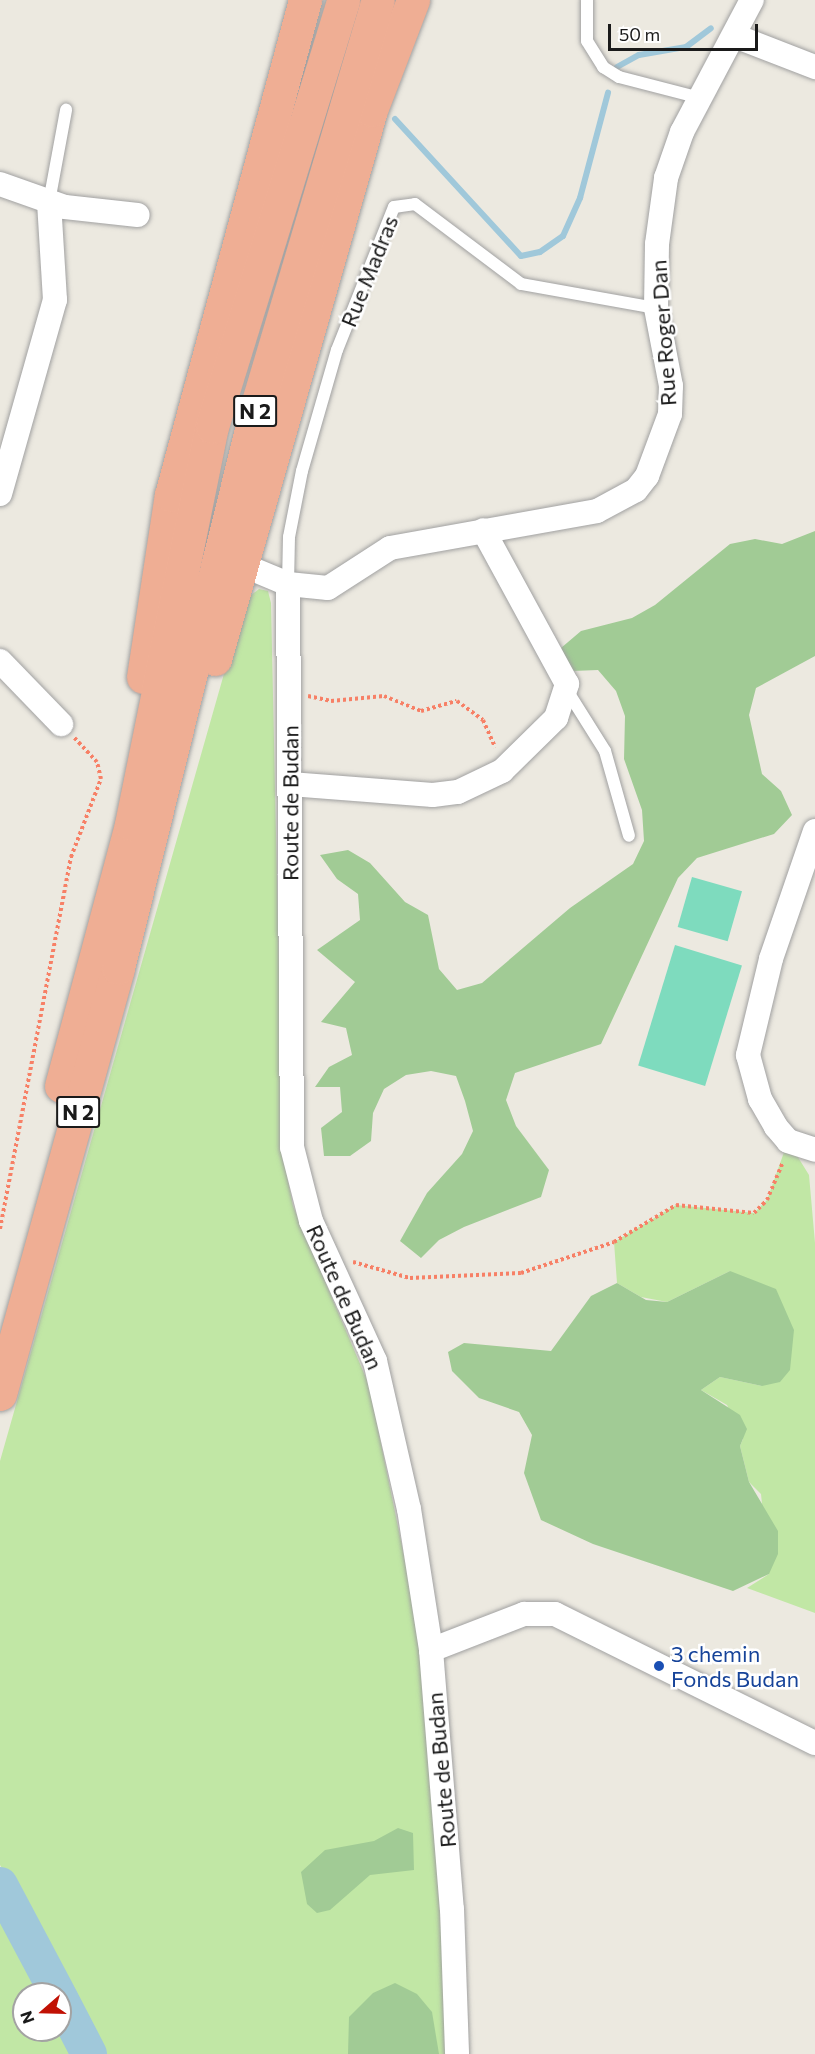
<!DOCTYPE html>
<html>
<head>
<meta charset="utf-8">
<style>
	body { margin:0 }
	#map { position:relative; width:815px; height:2054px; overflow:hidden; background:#ece9e0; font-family:Commissioner,sans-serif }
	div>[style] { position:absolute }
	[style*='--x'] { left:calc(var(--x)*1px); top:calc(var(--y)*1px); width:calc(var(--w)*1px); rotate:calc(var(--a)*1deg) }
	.grass>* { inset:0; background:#c1e7a5 }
	.forest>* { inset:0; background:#a1cb95 }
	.pitch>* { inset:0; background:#7edbbe; transform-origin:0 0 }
	.stream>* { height:6px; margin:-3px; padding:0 3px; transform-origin:3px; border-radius:3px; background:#a0c8da }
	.river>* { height:36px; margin:-18px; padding:0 18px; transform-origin:18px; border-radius:18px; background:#a0c8da }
	.path>* { height:4px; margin-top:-2px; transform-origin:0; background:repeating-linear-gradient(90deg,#f78066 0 3px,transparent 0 6px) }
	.roads { filter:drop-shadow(0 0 2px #a1a1a1) drop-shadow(0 0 2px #a1a1a1) }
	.service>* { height:12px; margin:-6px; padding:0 6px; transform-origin:6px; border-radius:6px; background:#fff }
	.minor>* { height:24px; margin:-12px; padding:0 12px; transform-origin:12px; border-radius:12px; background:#fff }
	.trunk>* { height:33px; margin:-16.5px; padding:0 16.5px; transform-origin:16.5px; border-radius:16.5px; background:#efae94 }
	.dots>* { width:16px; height:16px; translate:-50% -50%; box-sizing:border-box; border:3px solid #fff; border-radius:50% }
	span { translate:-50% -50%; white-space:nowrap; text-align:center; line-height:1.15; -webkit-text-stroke:5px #fff; paint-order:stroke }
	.shield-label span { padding:2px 4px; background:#fff; border:2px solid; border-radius:4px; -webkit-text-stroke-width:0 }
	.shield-label { font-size:21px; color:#1a1a1a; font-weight:700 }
	.street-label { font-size:22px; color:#1a1a1a }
	.transit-label { font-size:22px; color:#164399 }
	.left { translate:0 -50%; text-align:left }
	.north { position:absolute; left:12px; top:1982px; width:60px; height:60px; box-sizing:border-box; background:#fff; border:2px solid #a3a3a3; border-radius:50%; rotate:250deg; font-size:16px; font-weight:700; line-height:24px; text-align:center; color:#1a1a1a }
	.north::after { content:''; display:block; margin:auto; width:21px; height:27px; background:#c11104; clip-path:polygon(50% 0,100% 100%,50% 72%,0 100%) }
	.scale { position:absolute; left:608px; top:24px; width:150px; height:27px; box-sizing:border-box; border:3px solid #1a1a1a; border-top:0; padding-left:8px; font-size:18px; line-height:21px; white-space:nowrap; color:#1a1a1a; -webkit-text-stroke:4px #fff; paint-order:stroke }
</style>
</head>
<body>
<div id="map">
	<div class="grass">
		<div style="clip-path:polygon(259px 589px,268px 591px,271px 603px,283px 1155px,293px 1206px,369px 1385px,420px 1634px,450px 2054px,106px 2054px,0 1865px,0 1461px,245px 600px)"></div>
		<div style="clip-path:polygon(788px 1141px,809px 1175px,815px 1243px,815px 1613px,747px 1588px,769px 1574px,761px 1494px,749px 1482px,740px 1446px,743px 1439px,727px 1405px,701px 1390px,720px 1377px,762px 1386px,730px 1271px,667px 1302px,641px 1297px,617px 1283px,614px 1242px,676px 1205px,754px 1213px,767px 1200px)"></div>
		<div style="clip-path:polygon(0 1906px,47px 1994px,24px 1994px,24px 2030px,60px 2030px,60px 2021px,76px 2054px,0 2054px)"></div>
	</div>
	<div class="forest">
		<div style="clip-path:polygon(815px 531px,815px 656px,756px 688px,749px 715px,762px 774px,781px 791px,792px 815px,774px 834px,697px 858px,678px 878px,601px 1044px,515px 1073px,506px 1100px,516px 1126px,549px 1170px,541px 1197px,464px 1227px,439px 1240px,421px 1258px,400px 1241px,427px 1193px,462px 1154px,473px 1131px,465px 1101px,456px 1076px,431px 1071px,406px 1075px,384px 1089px,373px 1113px,371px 1141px,350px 1156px,324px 1156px,321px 1128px,342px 1112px,340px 1087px,315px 1087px,329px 1067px,352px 1055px,346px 1028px,321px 1022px,355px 982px,317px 950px,360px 920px,358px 894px,337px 879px,320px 855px,348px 850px,370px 863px,405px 902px,428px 915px,439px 969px,457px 990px,482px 983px,570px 908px,633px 864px,644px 841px,642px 810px,624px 759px,625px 716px,616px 691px,598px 670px,572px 671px,561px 648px,581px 631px,632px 618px,655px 605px,730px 544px,755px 539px,782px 544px)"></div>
		<div style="clip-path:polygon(730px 1271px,776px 1289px,794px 1330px,790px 1370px,780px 1382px,762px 1386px,720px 1377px,701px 1390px,740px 1415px,747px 1429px,740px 1446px,749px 1482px,778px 1531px,778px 1554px,769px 1574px,733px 1591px,593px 1544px,541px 1520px,524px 1473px,532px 1435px,519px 1412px,479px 1398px,452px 1371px,448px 1352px,464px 1343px,551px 1351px,591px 1296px,617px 1283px,646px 1300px,667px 1302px)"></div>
		<div style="clip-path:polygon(398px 1828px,413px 1833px,414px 1870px,370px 1875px,330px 1910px,317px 1913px,307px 1904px,301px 1872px,325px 1850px,374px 1841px)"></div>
		<div style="clip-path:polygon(395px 1983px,417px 1994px,432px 2012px,439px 2054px,348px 2054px,349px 2017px,373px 1993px)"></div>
	</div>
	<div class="pitch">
		<div style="left:692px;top:877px;width:52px;height:52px;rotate:16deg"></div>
		<div style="left:675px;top:945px;width:70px;height:126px;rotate:17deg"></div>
	</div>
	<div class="stream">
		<div style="--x:617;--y:67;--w:25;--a:-29"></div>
		<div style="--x:639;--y:55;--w:48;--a:-9.7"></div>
		<div style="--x:686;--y:47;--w:31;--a:-37"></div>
		<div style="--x:395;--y:119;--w:186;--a:47.4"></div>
		<div style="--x:521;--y:256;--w:19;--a:-12"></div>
		<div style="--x:540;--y:252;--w:28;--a:-35"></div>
		<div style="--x:563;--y:236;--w:42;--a:-65.9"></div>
		<div style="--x:580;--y:198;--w:109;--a:-75.1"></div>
	</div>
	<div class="river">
		<div style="--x:0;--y:1885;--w:123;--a:62"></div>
		<div style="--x:60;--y:1998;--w:63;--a:62.6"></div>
	</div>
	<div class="path">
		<div style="--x:308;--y:696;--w:24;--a:12"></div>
		<div style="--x:331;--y:701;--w:53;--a:-5.4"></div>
		<div style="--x:384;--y:696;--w:40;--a:22"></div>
		<div style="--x:421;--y:711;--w:37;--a:-16"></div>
		<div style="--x:457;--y:701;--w:32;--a:36"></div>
		<div style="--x:483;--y:720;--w:30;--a:66"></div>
		<div style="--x:0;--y:1229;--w:379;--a:-79.2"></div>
		<div style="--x:71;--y:857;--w:84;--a:-69"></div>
		<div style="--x:101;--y:779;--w:17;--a:-103"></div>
		<div style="--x:97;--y:762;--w:34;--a:-133"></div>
		<div style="--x:353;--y:1262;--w:59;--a:15.7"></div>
		<div style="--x:410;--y:1278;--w:111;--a:-2.6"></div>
		<div style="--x:521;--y:1273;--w:98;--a:-18.4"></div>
		<div style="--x:614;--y:1242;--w:72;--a:-30.8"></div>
		<div style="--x:676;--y:1205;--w:78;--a:5.9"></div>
		<div style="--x:754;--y:1213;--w:18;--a:-45"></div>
		<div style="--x:767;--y:1200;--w:41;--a:-67.2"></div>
	</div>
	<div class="roads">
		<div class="service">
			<div style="--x:587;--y:0;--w:41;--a:90"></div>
			<div style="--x:587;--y:41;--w:31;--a:58"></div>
			<div style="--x:603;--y:67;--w:19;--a:32"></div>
			<div style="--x:619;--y:77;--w:84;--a:14.5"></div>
			<div style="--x:49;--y:202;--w:94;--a:-79.5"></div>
			<div style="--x:288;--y:584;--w:47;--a:-88.8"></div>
			<div style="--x:289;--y:537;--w:67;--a:-78.9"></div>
			<div style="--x:302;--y:471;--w:126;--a:-73.9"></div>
			<div style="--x:337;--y:350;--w:154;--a:-68.3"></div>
			<div style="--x:394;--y:207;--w:21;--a:-8"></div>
			<div style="--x:415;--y:204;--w:133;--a:37"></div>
			<div style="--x:521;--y:284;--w:137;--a:10.1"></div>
			<div style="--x:568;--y:692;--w:70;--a:57.9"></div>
			<div style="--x:605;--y:751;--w:88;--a:74.2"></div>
		</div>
		<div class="minor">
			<div style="--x:735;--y:36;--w:86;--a:21.2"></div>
			<div style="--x:0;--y:184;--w:69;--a:19.5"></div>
			<div style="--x:65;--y:207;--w:73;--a:6.3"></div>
			<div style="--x:0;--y:494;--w:202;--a:-74.2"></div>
			<div style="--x:55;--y:300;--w:98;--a:-93.5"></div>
			<div style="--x:245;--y:566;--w:47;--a:22.7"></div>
			<div style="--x:288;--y:584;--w:40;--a:5.7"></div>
			<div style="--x:328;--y:588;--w:74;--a:-32.8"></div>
			<div style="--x:390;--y:548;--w:210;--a:-10.1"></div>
			<div style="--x:597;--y:511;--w:44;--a:-28.3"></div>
			<div style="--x:636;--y:490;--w:18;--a:-52"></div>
			<div style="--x:647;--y:476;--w:66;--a:-69.6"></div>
			<div style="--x:670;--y:414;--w:28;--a:-88"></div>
			<div style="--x:671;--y:386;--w:79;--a:-100.9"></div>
			<div style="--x:656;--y:308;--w:64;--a:-89.1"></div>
			<div style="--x:657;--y:244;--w:67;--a:-82.2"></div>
			<div style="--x:666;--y:178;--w:49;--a:-70.8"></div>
			<div style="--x:682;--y:132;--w:149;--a:-62.1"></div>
			<div style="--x:288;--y:584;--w:563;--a:89.59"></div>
			<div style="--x:292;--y:1147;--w:76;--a:75.6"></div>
			<div style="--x:311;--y:1221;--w:154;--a:65.4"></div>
			<div style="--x:375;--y:1361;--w:152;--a:77.1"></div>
			<div style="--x:409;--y:1509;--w:143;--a:81.1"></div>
			<div style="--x:431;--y:1650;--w:260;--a:85.4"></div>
			<div style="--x:452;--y:1909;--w:145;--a:88"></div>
			<div style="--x:0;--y:661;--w:88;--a:45.9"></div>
			<div style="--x:290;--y:784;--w:143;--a:4.4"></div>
			<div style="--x:433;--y:795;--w:25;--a:-7"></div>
			<div style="--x:458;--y:792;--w:49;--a:-25.5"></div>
			<div style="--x:502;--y:771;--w:76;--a:-44.5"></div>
			<div style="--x:556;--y:718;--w:36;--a:-72"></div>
			<div style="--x:567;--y:684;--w:175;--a:-118.6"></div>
			<div style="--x:815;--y:831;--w:135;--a:109"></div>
			<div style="--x:771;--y:959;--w:99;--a:103.5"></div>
			<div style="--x:748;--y:1055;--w:46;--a:74.7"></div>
			<div style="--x:760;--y:1099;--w:32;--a:60"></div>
			<div style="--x:776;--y:1127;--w:18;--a:49"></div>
			<div style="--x:788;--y:1141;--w:28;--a:18"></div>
			<div style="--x:431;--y:1650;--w:100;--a:-21.2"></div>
			<div style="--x:524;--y:1614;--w:31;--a:0"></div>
			<div style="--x:555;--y:1614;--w:290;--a:26.4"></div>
		</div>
		<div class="trunk">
			<div style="--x:215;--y:659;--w:571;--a:-74.14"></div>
			<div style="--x:371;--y:110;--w:118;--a:-69.1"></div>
			<div style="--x:143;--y:677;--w:184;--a:-81.3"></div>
			<div style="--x:171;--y:495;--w:513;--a:-74.85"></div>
			<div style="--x:61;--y:1086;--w:271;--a:-75"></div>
			<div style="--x:131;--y:824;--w:405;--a:-78.5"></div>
			<div style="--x:212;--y:427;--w:447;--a:-72.9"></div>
			<div style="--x:0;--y:1394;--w:442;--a:-74.5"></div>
			<div style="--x:118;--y:968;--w:580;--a:-76.13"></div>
			<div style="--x:257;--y:405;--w:423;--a:-73.4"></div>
		</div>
	</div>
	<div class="dots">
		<div style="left:659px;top:1666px;background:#1a4fb4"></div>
	</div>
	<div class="shield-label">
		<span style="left:255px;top:411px">N 2</span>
		<span style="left:78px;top:1112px">N 2</span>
	</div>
	<div class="street-label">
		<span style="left:369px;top:271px;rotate:-68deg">Rue Madras</span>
		<span style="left:663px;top:333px;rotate:-94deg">Rue Roger Dan</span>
		<span style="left:290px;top:803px;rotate:-90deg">Route de Budan</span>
		<span style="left:345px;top:1297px;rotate:66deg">Route de Budan</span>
		<span style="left:441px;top:1770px;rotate:-95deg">Route de Budan</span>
	</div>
	<div class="transit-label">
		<span class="left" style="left:671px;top:1666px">3 chemin<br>Fonds Budan</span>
	</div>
	<div class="north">N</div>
	<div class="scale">50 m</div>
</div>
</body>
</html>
